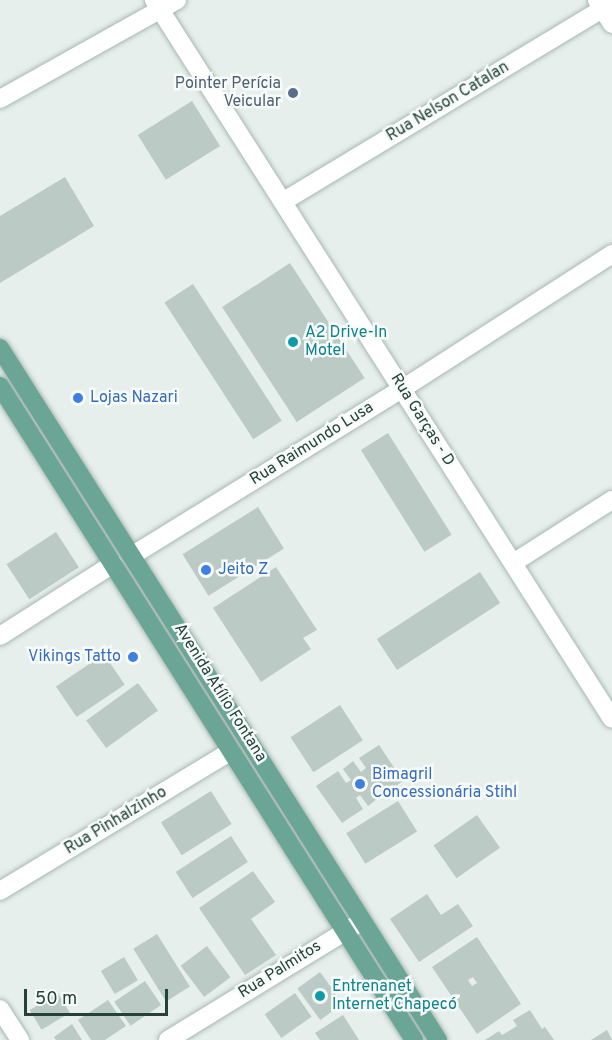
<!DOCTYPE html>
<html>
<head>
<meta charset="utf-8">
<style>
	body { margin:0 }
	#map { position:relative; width:612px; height:1040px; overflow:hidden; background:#e6efeb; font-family:Overpass,sans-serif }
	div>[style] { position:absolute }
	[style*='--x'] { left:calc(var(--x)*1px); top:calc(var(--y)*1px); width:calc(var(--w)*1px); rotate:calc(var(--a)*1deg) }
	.building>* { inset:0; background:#bbcac4; transform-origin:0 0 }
	.roads { filter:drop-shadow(0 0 2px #a8b8b2) drop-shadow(0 0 2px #a8b8b2) }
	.minor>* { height:18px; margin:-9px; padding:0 9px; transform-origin:9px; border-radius:9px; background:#fff }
	.major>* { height:18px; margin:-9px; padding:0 9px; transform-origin:9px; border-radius:9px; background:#6aa596 }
	.dots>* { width:16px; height:16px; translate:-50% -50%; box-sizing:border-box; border:3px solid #f7fbf9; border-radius:50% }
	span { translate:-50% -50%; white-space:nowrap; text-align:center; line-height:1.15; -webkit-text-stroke:5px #f7fbf9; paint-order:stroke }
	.service-label { font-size:16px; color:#4e5e75 }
	.right { translate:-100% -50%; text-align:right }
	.street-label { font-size:16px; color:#24423a }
	.culture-label { font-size:16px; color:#0d838f }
	.left { translate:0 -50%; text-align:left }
	.shop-label { font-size:16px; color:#366cbe }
	.scale { position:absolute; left:24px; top:989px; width:144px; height:27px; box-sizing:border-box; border:3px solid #24423a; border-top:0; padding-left:8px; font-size:18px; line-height:21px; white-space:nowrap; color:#24423a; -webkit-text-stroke:4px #f7fbf9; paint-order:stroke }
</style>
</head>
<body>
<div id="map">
	<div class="building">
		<div style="left:192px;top:101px;width:53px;height:64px;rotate:58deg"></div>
		<div style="clip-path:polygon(65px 177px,94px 226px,0 283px,0 216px)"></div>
		<div style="left:290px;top:263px;width:137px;height:81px;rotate:57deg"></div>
		<div style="left:193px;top:284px;width:163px;height:34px;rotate:57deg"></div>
		<div style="left:388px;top:433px;width:120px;height:32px;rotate:58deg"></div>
		<div style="left:258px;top:507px;width:49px;height:89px;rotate:58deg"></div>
		<div style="left:56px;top:532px;width:42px;height:59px;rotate:57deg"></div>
		<div style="clip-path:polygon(276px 567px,317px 630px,303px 638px,311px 649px,261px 682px,213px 608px)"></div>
		<div style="left:480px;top:572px;width:37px;height:123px;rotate:57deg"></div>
		<div style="left:104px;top:654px;width:37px;height:58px;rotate:56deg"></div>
		<div style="left:138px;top:683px;width:34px;height:64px;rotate:54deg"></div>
		<div style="left:340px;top:705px;width:42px;height:59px;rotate:57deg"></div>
		<div style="clip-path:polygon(379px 745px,403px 781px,383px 795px,376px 784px,370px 788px,377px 799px,368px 806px,360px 795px,356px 798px,363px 809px,342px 823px,316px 786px,338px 771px,346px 783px,351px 780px,343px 769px,353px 761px,361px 772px,366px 768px,359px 758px)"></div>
		<div style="left:211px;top:791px;width:39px;height:59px;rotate:58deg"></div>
		<div style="left:398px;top:801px;width:36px;height:61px;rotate:58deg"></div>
		<div style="left:477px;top:815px;width:40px;height:53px;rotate:55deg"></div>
		<div style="left:231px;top:836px;width:31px;height:66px;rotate:57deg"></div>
		<div style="clip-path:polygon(253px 871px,275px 902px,251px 919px,276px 955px,245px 975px,199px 908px)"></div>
		<div style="clip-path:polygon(427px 894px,441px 915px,458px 904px,473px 926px,419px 962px,390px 919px)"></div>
		<div style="left:157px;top:934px;width:62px;height:28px;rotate:58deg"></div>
		<div style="clip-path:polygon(evenodd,477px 937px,521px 1004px,477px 1034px,432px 967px,477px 937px,473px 977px,477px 983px,472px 986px,468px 980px,473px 977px)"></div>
		<div style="left:207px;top:946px;width:39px;height:33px;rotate:53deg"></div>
		<div style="left:124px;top:957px;width:27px;height:27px;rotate:59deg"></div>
		<div style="left:320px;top:972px;width:39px;height:28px;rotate:54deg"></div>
		<div style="left:145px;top:981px;width:29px;height:37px;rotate:56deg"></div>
		<div style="left:58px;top:993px;width:23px;height:33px;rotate:59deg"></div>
		<div style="left:295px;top:993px;width:29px;height:37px;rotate:55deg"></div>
		<div style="clip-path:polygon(108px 1000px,126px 1026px,105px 1040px,91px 1040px,78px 1020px)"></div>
		<div style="clip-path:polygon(530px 1010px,542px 1029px,545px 1027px,554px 1040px,485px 1040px,499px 1031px,502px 1035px,517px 1026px,513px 1020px)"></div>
		<div style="clip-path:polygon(343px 1015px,359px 1040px,320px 1040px,315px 1033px)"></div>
		<div style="clip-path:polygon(72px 1024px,82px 1040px,56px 1040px,54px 1037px)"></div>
		<div style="clip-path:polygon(607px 1030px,612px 1040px,591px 1040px)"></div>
	</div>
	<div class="roads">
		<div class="minor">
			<div style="--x:154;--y:0;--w:852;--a:57.5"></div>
			<div style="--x:597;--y:0;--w:28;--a:58"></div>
			<div style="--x:0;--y:99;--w:203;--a:-29.2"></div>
			<div style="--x:284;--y:201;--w:383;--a:-31.1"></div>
			<div style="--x:133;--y:555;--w:316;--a:-31.7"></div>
			<div style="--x:402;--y:389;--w:250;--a:-32.7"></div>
			<div style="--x:513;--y:563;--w:117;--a:-32.5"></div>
			<div style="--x:0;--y:636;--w:134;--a:-32.5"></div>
			<div style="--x:0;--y:891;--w:270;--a:-31.2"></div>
			<div style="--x:0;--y:1009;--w:37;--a:57"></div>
			<div style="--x:168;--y:1040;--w:224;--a:-31.5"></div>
		</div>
		<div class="major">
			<div style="--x:0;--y:348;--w:819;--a:57.67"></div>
			<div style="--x:0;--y:386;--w:774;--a:57.67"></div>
		</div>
	</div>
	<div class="dots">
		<div style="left:293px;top:93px;background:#5c6f8a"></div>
		<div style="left:293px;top:342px;background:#0f9aa8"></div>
		<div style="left:78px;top:398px;background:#3f7fe0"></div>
		<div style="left:206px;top:570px;background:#3f7fe0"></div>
		<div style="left:133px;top:657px;background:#3f7fe0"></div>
		<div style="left:360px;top:784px;background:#3f7fe0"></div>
		<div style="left:320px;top:996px;background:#0f9aa8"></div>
	</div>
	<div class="service-label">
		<span class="right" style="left:281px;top:93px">Pointer Perícia<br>Veicular</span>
	</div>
	<div class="street-label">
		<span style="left:448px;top:102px;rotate:-31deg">Rua Nelson Catalan</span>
		<span style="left:422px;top:420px;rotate:58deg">Rua Garças - D</span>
		<span style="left:312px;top:444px;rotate:-32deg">Rua Raimundo Lusa</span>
		<span style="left:220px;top:693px;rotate:58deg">Avenida Atílio Fontana</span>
		<span style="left:116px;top:821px;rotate:-31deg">Rua Pinhalzinho</span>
		<span style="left:280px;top:970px;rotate:-32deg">Rua Palmitos</span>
	</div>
	<div class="culture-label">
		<span class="left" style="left:305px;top:342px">A2 Drive-In<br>Motel</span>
		<span class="left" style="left:332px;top:996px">Entrenanet<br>Internet Chapecó</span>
	</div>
	<div class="shop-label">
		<span class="left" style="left:90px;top:398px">Lojas Nazari</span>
		<span class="left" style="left:218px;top:570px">Jeito Z</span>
		<span class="right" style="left:121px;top:657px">Vikings Tatto</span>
		<span class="left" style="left:372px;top:784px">Bimagril<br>Concessionária Stihl</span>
	</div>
	<div class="scale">50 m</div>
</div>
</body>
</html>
